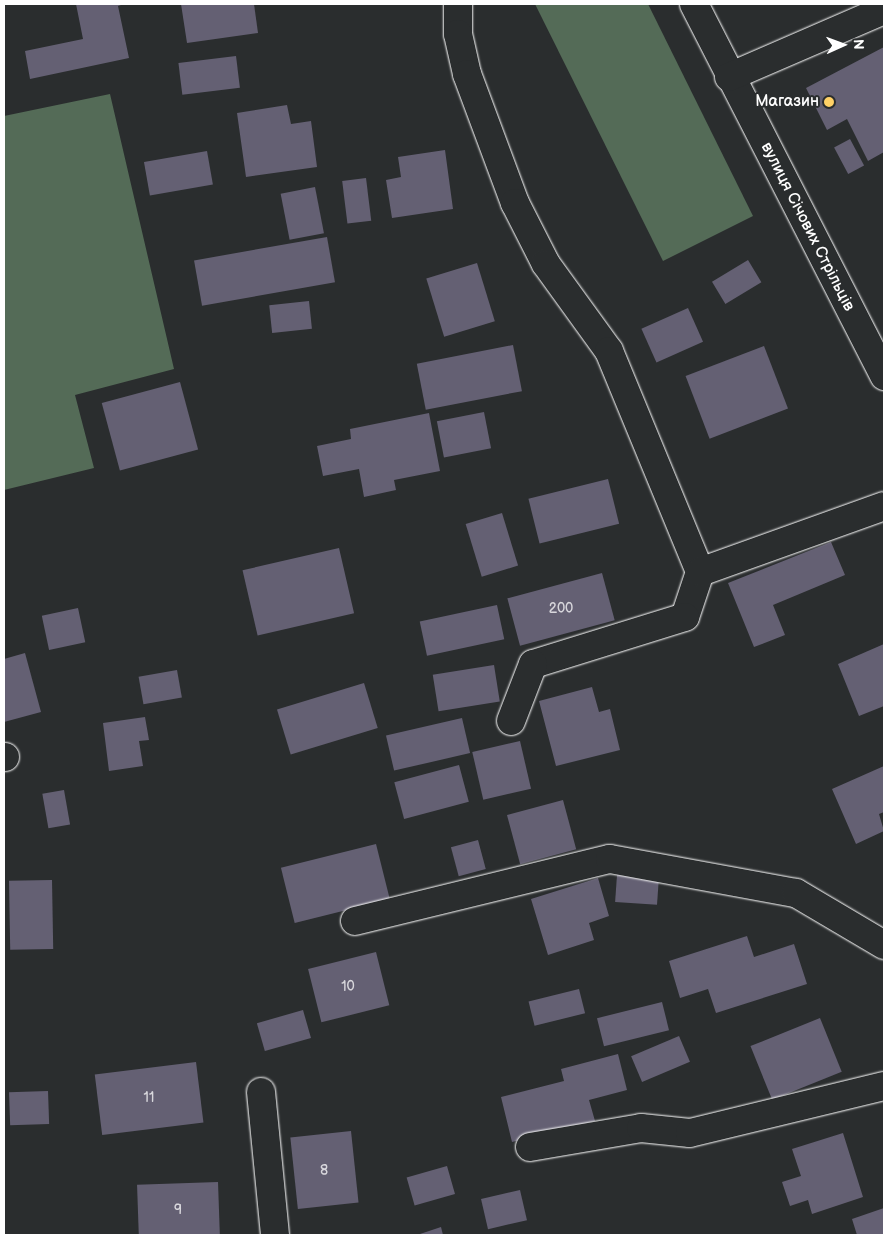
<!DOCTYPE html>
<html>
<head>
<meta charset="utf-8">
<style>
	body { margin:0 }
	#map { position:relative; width:888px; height:1239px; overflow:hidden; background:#2a2d2e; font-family:"Balsamiq Sans",sans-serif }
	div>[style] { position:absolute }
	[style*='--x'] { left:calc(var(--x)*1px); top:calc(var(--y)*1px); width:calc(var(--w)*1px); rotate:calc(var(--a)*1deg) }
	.green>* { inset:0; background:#546b57 }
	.building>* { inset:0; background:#646073; transform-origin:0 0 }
	.roads { filter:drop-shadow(0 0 1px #fff) drop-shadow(0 0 1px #fff) }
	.minor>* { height:28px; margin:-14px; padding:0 14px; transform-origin:14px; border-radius:14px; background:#2a2d2e }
	.dots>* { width:14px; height:14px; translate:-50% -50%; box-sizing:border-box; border:2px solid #2a2d2e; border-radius:50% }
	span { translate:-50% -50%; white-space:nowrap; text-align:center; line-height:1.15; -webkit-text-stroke:4px #2a2d2e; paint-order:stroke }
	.number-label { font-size:14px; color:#d8d7dc }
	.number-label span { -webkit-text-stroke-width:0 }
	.poi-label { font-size:16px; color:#fff }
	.right { translate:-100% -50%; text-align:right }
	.street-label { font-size:16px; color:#fff }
	.frame { position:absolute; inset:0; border:5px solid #fff; pointer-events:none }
	.north { position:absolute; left:818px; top:20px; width:50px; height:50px; -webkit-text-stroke:4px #2a2d2e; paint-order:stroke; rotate:88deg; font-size:14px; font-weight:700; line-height:20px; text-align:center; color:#fff }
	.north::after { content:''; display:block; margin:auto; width:18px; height:22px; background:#fff; clip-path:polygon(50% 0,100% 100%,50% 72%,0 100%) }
</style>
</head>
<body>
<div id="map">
	<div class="green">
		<div style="clip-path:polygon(535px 4px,648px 4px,753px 216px,663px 261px)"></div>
		<div style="clip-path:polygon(110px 94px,174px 369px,75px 395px,94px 468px,4px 490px,4px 116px)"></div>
	</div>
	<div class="building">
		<div style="clip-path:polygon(76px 4px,124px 4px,118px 6px,129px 58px,30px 79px,25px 51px,83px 39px)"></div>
		<div style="clip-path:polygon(181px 4px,254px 4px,258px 33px,187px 43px)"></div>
		<div style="clip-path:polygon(884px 47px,884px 152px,868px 161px,847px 119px,827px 130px,806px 88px)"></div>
		<div style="left:236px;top:56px;width:32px;height:58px;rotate:83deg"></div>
		<div style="clip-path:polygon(287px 105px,291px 124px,311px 121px,317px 167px,246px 177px,237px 113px)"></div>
		<div style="left:850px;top:139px;width:30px;height:18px;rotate:62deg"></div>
		<div style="clip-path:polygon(445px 150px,453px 209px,392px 218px,386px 180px,401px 177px,398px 157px)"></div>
		<div style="left:207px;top:151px;width:34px;height:64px;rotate:80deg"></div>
		<div style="left:366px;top:178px;width:43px;height:24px;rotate:83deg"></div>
		<div style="left:315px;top:187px;width:47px;height:35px;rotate:79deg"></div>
		<div style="left:327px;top:237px;width:46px;height:135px;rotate:80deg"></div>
		<div style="left:748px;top:260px;width:26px;height:42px;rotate:59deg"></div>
		<div style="left:477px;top:263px;width:61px;height:53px;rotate:73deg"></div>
		<div style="left:309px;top:301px;width:28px;height:40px;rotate:84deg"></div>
		<div style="left:688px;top:308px;width:37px;height:51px;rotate:66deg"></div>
		<div style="left:513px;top:345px;width:47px;height:98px;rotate:79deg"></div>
		<div style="left:764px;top:346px;width:67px;height:84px;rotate:69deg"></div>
		<div style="left:180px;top:382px;width:70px;height:81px;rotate:75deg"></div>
		<div style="left:484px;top:412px;width:37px;height:48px;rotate:79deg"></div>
		<div style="clip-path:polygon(429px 413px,440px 471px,394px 480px,396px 490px,364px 497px,359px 469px,323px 476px,317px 446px,351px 439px,350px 429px)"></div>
		<div style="left:608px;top:479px;width:46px;height:82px;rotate:76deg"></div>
		<div style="left:502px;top:513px;width:55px;height:38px;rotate:73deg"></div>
		<div style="clip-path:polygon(831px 542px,845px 575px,773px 605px,785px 635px,754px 647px,728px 583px)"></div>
		<div style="left:339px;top:548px;width:67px;height:99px;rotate:77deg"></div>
		<div style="left:602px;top:573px;width:49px;height:98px;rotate:75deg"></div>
		<div style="left:497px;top:605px;width:35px;height:79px;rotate:78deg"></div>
		<div style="left:78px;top:608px;width:35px;height:37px;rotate:78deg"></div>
		<div style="clip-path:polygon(884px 644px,884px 706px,859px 716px,838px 664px)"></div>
		<div style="clip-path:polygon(25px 653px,41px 712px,4px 722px,4px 659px)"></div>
		<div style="left:494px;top:665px;width:37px;height:62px;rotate:81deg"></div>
		<div style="left:177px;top:670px;width:28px;height:39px;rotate:80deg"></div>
		<div style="left:364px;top:683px;width:47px;height:91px;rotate:73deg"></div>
		<div style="clip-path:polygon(592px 687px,599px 712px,610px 709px,620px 750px,556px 766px,539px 701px)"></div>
		<div style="clip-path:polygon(145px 717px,149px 740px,139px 741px,143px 766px,109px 771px,103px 723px)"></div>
		<div style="left:462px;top:718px;width:36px;height:78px;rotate:77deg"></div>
		<div style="left:520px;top:741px;width:49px;height:49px;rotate:77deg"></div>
		<div style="left:459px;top:765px;width:38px;height:67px;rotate:75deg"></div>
		<div style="clip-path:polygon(884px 766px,884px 812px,879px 814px,884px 831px,856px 844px,832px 789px)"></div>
		<div style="left:64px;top:790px;width:35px;height:22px;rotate:80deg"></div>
		<div style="left:563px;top:800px;width:51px;height:58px;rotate:75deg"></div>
		<div style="left:478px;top:840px;width:30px;height:28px;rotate:75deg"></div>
		<div style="left:376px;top:844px;width:57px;height:98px;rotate:76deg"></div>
		<div style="left:617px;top:875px;width:42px;height:27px;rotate:4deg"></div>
		<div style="clip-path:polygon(598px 878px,609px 916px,589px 923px,594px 940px,548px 955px,531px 899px)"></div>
		<div style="left:52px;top:880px;width:69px;height:43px;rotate:89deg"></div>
		<div style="clip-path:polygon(747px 936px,754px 957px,794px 944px,807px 984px,716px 1013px,708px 989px,680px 998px,669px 961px)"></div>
		<div style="left:376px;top:952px;width:55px;height:70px;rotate:76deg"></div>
		<div style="left:579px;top:989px;width:25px;height:52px;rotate:76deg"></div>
		<div style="left:662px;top:1002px;width:29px;height:67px;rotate:76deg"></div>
		<div style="left:303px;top:1010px;width:29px;height:48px;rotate:74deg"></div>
		<div style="left:820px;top:1018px;width:58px;height:75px;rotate:68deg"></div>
		<div style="left:679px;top:1036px;width:28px;height:52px;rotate:67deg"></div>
		<div style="clip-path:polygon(618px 1054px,627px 1090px,589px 1100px,595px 1121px,512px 1142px,501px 1097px,564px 1081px,561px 1069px)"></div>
		<div style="left:196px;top:1062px;width:61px;height:102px;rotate:83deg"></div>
		<div style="left:48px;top:1091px;width:33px;height:39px;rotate:88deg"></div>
		<div style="left:351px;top:1131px;width:72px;height:61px;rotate:84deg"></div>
		<div style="clip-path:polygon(843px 1133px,863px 1197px,812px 1214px,808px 1200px,790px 1206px,782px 1182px,801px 1176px,792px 1149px)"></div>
		<div style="left:447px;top:1166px;width:29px;height:42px;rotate:74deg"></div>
		<div style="left:218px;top:1182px;width:53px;height:81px;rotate:88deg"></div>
		<div style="left:520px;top:1190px;width:31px;height:40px;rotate:77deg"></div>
		<div style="clip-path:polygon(884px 1208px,884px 1235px,857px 1235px,852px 1219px)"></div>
		<div style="clip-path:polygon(441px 1227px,443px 1235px,417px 1235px)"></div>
	</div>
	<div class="roads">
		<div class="minor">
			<div style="--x:458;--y:4;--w:30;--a:90"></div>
			<div style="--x:458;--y:34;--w:41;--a:77.3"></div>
			<div style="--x:467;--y:74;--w:138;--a:69.6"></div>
			<div style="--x:515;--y:203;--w:68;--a:63.1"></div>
			<div style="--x:546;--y:264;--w:107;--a:54.1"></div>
			<div style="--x:609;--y:351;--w:239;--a:67.6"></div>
			<div style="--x:700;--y:572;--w:47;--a:108.4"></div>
			<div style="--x:685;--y:617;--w:159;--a:162.8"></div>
			<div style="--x:533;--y:664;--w:61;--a:111.1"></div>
			<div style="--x:694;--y:4;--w:418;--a:62.9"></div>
			<div style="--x:729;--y:77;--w:169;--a:-23.4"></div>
			<div style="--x:700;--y:572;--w:195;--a:-19.7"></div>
			<div style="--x:4;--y:757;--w:1;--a:0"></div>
			<div style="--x:355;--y:921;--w:262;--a:-13.7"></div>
			<div style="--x:610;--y:859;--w:189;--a:10.4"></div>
			<div style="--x:796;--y:893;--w:102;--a:30.6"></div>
			<div style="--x:261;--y:1092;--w:144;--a:84.4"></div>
			<div style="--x:530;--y:1147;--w:113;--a:-9.7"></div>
			<div style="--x:641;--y:1128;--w:49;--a:5.8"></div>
			<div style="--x:690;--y:1133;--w:200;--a:-13.6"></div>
		</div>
	</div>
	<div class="dots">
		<div style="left:829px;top:102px;background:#ffd166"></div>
	</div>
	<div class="number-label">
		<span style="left:561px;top:609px">200</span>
		<span style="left:348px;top:987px">10</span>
		<span style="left:149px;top:1098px">11</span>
		<span style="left:324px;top:1171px">8</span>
		<span style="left:178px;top:1210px">9</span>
	</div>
	<div class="poi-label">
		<span class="right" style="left:819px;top:102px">Магазин</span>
	</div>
	<div class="street-label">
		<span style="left:807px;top:227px;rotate:63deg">вулиця Січових Стрільців</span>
	</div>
	<div class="frame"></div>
	<div class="north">N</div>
</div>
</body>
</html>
